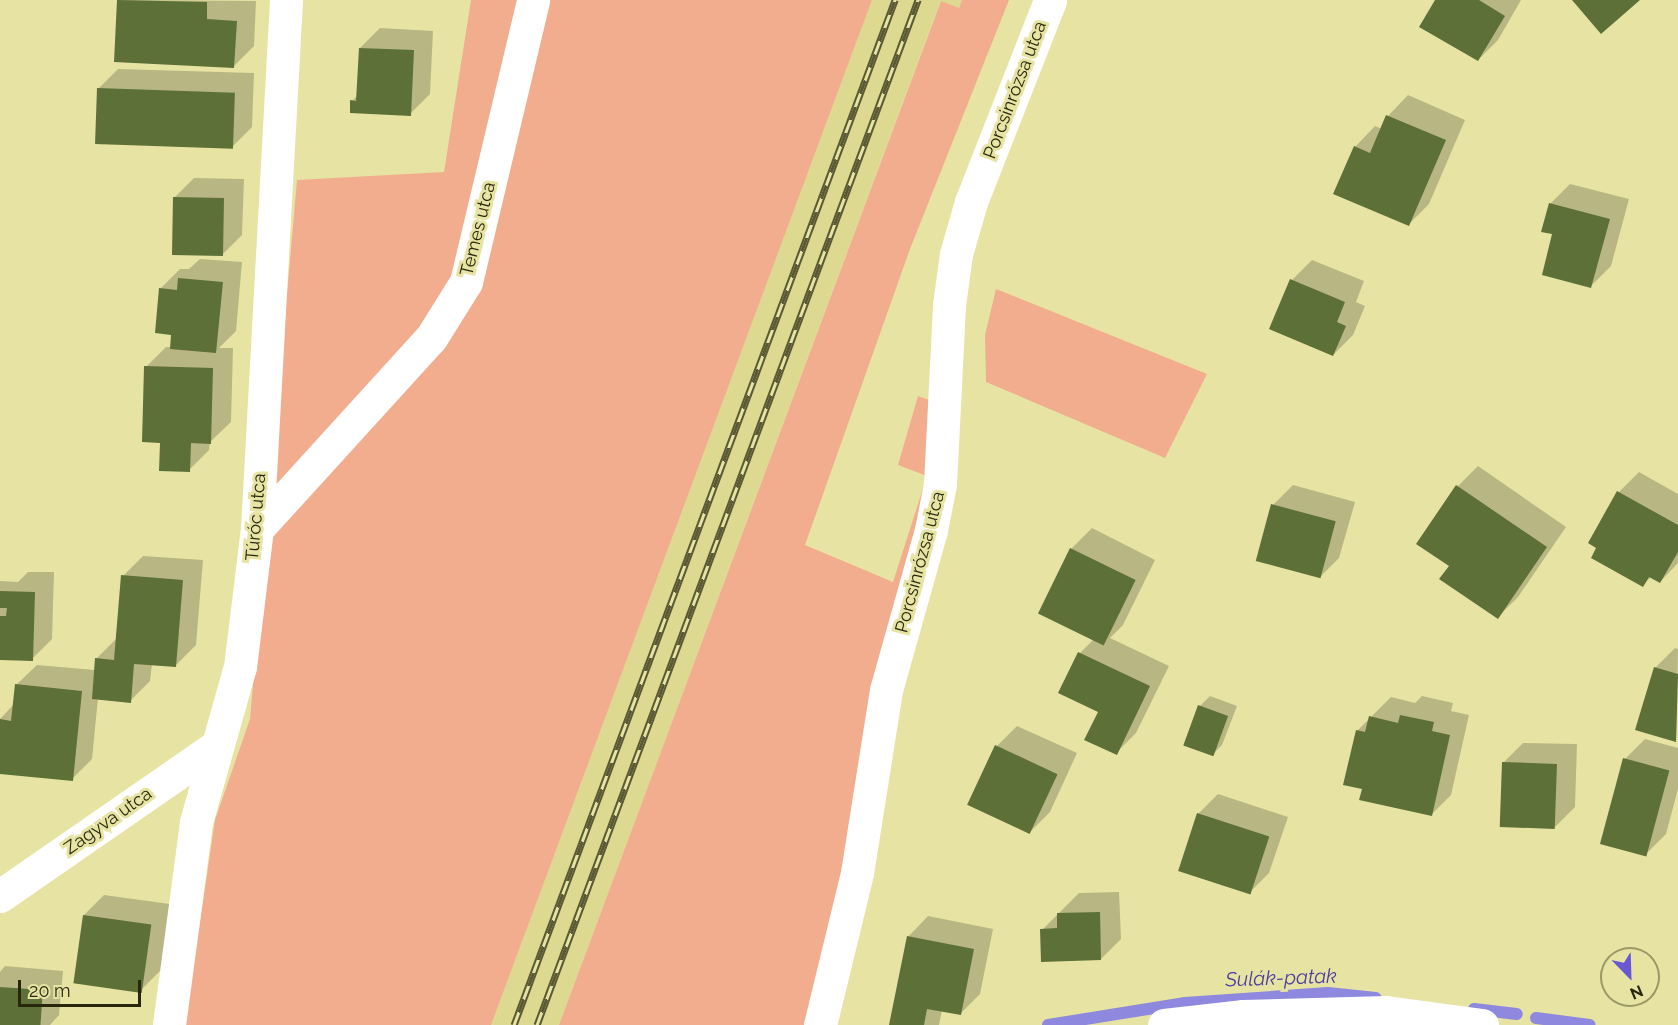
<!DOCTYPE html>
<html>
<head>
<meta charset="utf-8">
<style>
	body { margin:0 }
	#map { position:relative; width:1678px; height:1025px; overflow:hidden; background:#e7e4a3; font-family:Raleway,sans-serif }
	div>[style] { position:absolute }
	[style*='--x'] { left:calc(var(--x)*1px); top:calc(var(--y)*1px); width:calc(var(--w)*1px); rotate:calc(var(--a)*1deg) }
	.built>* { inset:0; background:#ddd990 }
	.green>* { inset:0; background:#f1ad8e }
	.shadow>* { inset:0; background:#0003 }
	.stream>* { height:12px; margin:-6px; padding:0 6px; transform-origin:6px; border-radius:6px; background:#8e88de }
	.building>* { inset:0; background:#5c7038; transform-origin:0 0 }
	.minor>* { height:33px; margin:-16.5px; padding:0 16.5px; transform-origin:16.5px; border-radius:16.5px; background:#fff }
	.rail>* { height:7px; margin-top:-3.5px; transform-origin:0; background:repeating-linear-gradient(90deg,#e7e4a3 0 14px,#5a5935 0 28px); box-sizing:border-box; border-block:2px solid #5a5935 }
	span { translate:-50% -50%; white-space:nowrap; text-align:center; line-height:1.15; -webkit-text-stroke:6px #e7e4a3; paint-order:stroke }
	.street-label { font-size:18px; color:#28270d }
	.water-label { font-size:20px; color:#4c3ca1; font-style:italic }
	.north { position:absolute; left:1600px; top:947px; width:60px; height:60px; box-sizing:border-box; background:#e7e4a3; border:2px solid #9b9867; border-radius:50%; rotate:157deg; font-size:16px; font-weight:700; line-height:24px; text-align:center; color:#28270d }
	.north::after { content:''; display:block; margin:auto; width:21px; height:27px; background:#6958d2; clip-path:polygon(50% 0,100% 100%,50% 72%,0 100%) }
	.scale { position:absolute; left:18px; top:980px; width:123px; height:27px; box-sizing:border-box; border:3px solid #28270d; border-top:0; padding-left:8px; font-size:18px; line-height:21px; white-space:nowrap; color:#28270d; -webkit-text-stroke:4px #e7e4a3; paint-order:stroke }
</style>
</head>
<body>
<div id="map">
	<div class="built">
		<div style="clip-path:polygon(872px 0,962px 0,959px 8px,940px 2px,559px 1025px,491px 1025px)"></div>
	</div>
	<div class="green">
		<div style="clip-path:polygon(471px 0,872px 0,491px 1025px,185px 1025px,215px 820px,250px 719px,297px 180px,444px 172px)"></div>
		<div style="clip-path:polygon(962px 0,1009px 0,910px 249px,805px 545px,893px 582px,927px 476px,898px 465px,918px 396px,935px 402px,930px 502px,835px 1025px,559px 1025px,941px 1px,959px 8px)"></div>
		<div style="clip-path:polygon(996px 289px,1207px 374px,1165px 458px,986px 382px,985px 335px)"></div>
	</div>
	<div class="shadow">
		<div style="clip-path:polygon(119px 0,256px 1px,254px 46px,234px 66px,116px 61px)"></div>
		<div style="clip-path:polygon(1436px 0,1521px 0,1498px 40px,1478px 60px)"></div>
		<div style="clip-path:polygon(380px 28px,433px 31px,430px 94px,410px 114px,352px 101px,358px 95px,360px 48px)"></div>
		<div style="clip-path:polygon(118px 69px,254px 73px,252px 127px,232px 147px,98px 89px)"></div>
		<div style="clip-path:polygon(1408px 95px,1465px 120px,1429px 204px,1409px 224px,1355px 147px,1375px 126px,1382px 129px,1388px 116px)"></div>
		<div style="clip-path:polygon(194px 178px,244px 179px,242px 235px,222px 255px,174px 198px)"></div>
		<div style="clip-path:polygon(1570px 184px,1629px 199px,1611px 266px,1591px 286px,1554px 233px,1550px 204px)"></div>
		<div style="clip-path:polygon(200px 259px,242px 262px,236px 331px,219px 348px,233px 348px,231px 422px,210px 442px,209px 450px,189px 470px,162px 441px,146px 367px,166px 347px,172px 347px,173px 334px,160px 289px,180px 269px,189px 269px)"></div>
		<div style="clip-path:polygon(1312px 260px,1364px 281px,1356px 302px,1365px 306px,1353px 335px,1333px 355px,1271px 329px,1292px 280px)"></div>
		<div style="clip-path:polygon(1478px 466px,1566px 527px,1518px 597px,1498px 617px,1451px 566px,1458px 486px)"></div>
		<div style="clip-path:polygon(1639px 472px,1678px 494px,1678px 563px,1660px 582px,1651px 577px,1643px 585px,1619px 492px)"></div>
		<div style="clip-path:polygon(1293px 485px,1355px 502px,1339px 558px,1319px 578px,1273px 505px)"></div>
		<div style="clip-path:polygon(1092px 528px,1155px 560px,1123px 625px,1110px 638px,1169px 666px,1136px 733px,1116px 753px,1080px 653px,1093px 640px,1040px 614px,1072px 548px)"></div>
		<div style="clip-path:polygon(143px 556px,203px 560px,196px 645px,176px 665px,152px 664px,150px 681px,130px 701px,98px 698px,92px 759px,72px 779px,0 772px,0 719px,14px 704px,16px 685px,37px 665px,95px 670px,96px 659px,116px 639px,123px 576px)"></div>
		<div style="clip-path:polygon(28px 572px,54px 572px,52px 639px,32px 659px,0 658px,0 581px,18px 582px)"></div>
		<div style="clip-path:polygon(1675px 648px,1678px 649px,1676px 740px,1655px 668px)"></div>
		<div style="clip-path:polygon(1210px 696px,1237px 706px,1222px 745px,1212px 755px,1200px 706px)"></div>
		<div style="clip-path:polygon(1422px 696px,1453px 703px,1451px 711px,1469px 715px,1451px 795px,1431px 815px,1364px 788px,1357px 731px,1391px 697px,1415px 703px)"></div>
		<div style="clip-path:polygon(1017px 726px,1077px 753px,1050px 812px,1030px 832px,997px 746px)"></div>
		<div style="clip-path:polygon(1645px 739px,1678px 748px,1678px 789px,1666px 834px,1646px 854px,1625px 759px)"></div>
		<div style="clip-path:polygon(1523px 743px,1577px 744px,1575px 807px,1555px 827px,1503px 763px)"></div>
		<div style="clip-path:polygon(1218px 794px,1288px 817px,1269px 873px,1249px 893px,1198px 814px)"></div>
		<div style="clip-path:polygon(1119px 892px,1121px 939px,1101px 959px,1042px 930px,1079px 893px)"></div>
		<div style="clip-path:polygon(104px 895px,170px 904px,161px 970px,141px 990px,84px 915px)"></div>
		<div style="clip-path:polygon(928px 916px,993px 929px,980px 994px,960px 1014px,942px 1010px,939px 1025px,891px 1025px,908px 937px)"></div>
		<div style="clip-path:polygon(5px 966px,63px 971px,59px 1015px,50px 1025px,0 1025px,0 972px)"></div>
	</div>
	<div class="stream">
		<div style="--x:1474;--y:1009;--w:43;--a:6.6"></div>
		<div style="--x:1536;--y:1018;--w:54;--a:7.4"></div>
		<div style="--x:1048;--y:1025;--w:139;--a:-9.1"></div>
		<div style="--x:1185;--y:1003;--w:143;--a:-4"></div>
		<div style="--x:1328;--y:993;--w:48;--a:5.9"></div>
	</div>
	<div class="building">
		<div style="clip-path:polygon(117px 0,207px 2px,207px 19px,237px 21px,234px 68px,114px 62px)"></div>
		<div style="clip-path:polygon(1435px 0,1479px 0,1505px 16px,1478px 61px,1419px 27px)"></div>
		<div style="clip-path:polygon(1572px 0,1640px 0,1601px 34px)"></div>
		<div style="clip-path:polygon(359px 48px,414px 50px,411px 116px,350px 113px,350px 100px,356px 101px)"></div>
		<div style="left:97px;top:88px;width:138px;height:56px;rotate:2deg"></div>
		<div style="clip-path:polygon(1386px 115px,1446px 140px,1409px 226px,1333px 194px,1354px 146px,1370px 153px)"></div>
		<div style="left:173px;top:197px;width:51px;height:58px;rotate:1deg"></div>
		<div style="clip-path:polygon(1549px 203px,1610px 219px,1591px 288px,1542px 275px,1552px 234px,1541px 232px)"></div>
		<div style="clip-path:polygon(178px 278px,223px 282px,216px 353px,170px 349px,171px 335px,155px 333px,159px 288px,177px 290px)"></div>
		<div style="clip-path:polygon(1290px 279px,1345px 302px,1337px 322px,1346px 326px,1333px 356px,1269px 329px)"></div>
		<div style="clip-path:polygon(144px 366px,213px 368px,211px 444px,191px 443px,190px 472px,159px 471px,160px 443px,142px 442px)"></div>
		<div style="clip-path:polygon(1456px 485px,1547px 547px,1498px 619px,1439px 579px,1449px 566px,1416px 544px)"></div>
		<div style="clip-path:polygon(1617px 491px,1678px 525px,1678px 552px,1660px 583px,1649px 577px,1643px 587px,1591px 558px,1596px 548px,1588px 543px)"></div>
		<div style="left:1271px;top:504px;width:67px;height:59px;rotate:15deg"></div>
		<div style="left:1070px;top:548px;width:73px;height:73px;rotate:26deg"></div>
		<div style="clip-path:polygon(121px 575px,183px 580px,176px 667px,134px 664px,131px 703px,92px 699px,95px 658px,114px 660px)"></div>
		<div style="clip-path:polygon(0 591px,35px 592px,33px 661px,0 660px,0 616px,6px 616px,7px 608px,0 608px)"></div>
		<div style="clip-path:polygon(1078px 652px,1150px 686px,1117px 755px,1084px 740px,1098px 712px,1058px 693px)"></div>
		<div style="clip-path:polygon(1654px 667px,1678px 674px,1676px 742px,1635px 730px)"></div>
		<div style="clip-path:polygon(15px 684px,82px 691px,73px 781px,0 774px,0 719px,11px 721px)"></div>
		<div style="left:1198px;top:705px;width:32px;height:43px;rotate:20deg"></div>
		<div style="clip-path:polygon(1400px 715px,1434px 722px,1432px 731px,1450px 735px,1432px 816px,1359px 800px,1362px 789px,1343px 785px,1356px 730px,1365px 732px,1369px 716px,1398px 723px)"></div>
		<div style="left:995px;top:745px;width:69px;height:66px;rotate:25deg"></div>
		<div style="left:1623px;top:758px;width:48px;height:89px;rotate:15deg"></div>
		<div style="left:1502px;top:762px;width:55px;height:65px;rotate:2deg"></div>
		<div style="left:1197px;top:813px;width:76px;height:61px;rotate:18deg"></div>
		<div style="clip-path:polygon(1100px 912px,1101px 960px,1041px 962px,1040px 929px,1057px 928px,1057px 913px)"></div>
		<div style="left:83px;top:915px;width:69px;height:69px;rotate:8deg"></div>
		<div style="clip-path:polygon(907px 936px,974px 949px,961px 1015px,927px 1009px,924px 1025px,889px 1025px)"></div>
		<div style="left:0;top:987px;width:43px;height:38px;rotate:4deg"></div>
	</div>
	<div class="minor">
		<div style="--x:257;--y:529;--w:258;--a:-47.7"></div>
		<div style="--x:431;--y:338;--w:66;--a:-58"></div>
		<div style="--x:466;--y:282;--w:290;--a:-76.6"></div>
		<div style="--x:0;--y:896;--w:262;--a:-34.7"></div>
		<div style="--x:169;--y:1025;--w:205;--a:-82.4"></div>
		<div style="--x:196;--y:822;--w:161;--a:-74.2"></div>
		<div style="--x:240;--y:667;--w:139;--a:-83"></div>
		<div style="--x:257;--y:529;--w:530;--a:-86.86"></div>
		<div style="--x:820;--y:1025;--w:156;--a:-76.3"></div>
		<div style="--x:857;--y:873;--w:185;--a:-81"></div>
		<div style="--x:886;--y:690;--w:166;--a:-74.3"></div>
		<div style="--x:931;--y:530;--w:47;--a:-78.9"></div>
		<div style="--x:940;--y:484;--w:179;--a:-87.1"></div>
		<div style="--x:949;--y:305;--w:51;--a:-82.2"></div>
		<div style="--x:956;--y:254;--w:54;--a:-73.9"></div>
		<div style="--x:971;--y:202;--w:217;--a:-68.6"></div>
		<div style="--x:1164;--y:1025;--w:80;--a:-6.5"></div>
		<div style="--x:1243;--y:1016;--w:143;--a:-1.6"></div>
		<div style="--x:1386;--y:1012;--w:97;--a:7.7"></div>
	</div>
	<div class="rail">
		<div style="--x:514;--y:1025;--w:1094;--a:-69.61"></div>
		<div style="--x:537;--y:1025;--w:1094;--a:-69.61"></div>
	</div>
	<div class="street-label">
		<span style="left:1015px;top:90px;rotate:-69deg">Porcsinrózsa utca</span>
		<span style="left:478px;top:229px;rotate:-76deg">Temes utca</span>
		<span style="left:256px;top:517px;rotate:-85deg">Túróc utca</span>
		<span style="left:920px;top:562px;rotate:-75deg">Porcsinrózsa utca</span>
		<span style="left:108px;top:821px;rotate:-35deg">Zagyva utca</span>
	</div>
	<div class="water-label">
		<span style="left:1281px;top:978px;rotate:-2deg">Sulák-patak</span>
	</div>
	<div class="north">N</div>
	<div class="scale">20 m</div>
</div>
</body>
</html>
